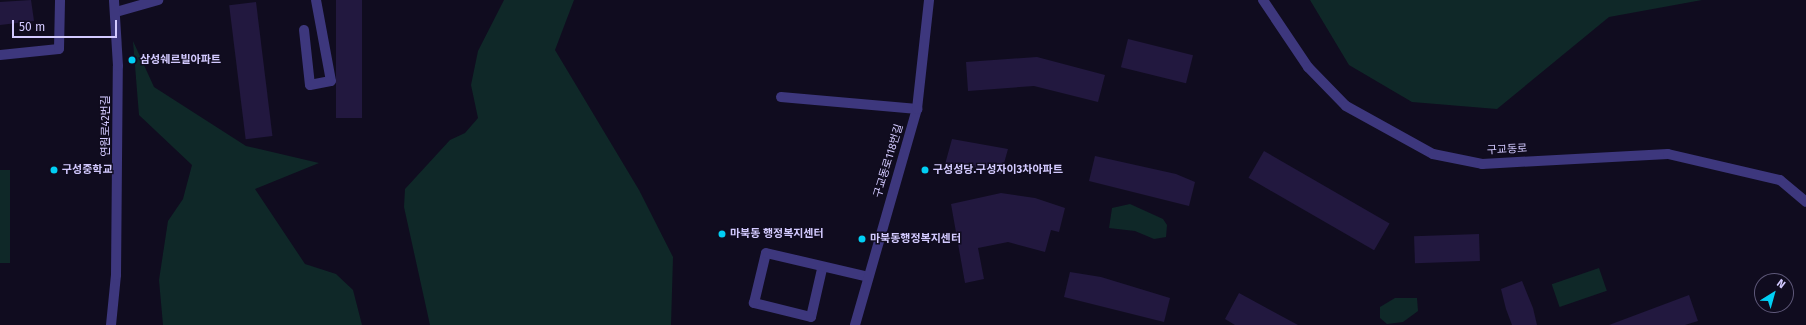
<!DOCTYPE html>
<html>
<head>
<meta charset="utf-8">
<style>
	body { margin:0 }
	#map { position:relative; width:1806px; height:325px; overflow:hidden; background:#100c1f; font-family:"Fira Sans","Noto Sans KR",sans-serif }
	div>[style] { position:absolute }
	[style*='--x'] { left:calc(var(--x)*1px); top:calc(var(--y)*1px); width:calc(var(--w)*1px); rotate:calc(var(--a)*1deg) }
	.green>* { inset:0; background:#0f2828; transform-origin:0 0 }
	.building>* { inset:0; background:#22183f; transform-origin:0 0 }
	.minor>* { height:10px; margin:-5px; padding:0 5px; transform-origin:5px; border-radius:5px; background:#3d377d }
	.dots>* { width:11px; height:11px; translate:-50% -50%; box-sizing:border-box; border:2px solid #100c1f; border-radius:50% }
	span { translate:-50% -50%; white-space:nowrap; text-align:center; line-height:1.15; -webkit-text-stroke:3px #100c1f; paint-order:stroke }
	.poi-label { font-size:11px; color:#d3caff; font-weight:700 }
	.left { translate:0 -50%; text-align:left }
	.street-label { font-size:11px; color:#d3caff }
	.north { position:absolute; left:1754px; top:273px; width:40px; height:40px; box-sizing:border-box; background:#100c1f; border:1px solid #5e5879; border-radius:50%; rotate:37deg; font-size:11px; font-weight:700; line-height:16px; text-align:center; color:#d3caff }
	.north::after { content:''; display:block; margin:auto; width:14px; height:18px; background:#01cff4; clip-path:polygon(50% 0,100% 100%,50% 72%,0 100%) }
	.scale { position:absolute; left:12px; top:20px; width:105px; height:18px; box-sizing:border-box; border:2px solid #d3caff; border-top:0; padding-left:5px; font-size:12px; line-height:14px; white-space:nowrap; color:#d3caff; -webkit-text-stroke:3px #100c1f; paint-order:stroke }
</style>
</head>
<body>
<div id="map">
	<div class="green">
		<div style="clip-path:polygon(504px 0,574px 0,555px 50px,639px 190px,673px 257px,671px 325px,430px 325px,404px 207px,405px 189px,450px 140px,465px 133px,478px 118px,471px 85px,478px 51px)"></div>
		<div style="clip-path:polygon(1310px 0,1702px 0,1609px 17px,1497px 109px,1412px 102px,1349px 65px)"></div>
		<div style="clip-path:polygon(133px 41px,154px 87px,246px 146px,319px 163px,255px 189px,305px 264px,336px 274px,353px 290px,362px 325px,163px 325px,159px 280px,168px 221px,183px 199px,192px 165px,139px 115px)"></div>
		<div style="left:0;top:170px;width:10px;height:93px"></div>
		<div style="clip-path:polygon(1130px 204px,1163px 219px,1167px 225px,1166px 237px,1154px 239px,1135px 231px,1109px 228px,1112px 208px)"></div>
		<div style="left:1599px;top:268px;width:24px;height:50px;rotate:71deg"></div>
		<div style="clip-path:polygon(1395px 298px,1417px 298px,1418px 311px,1403px 322px,1387px 324px,1380px 318px,1380px 307px)"></div>
	</div>
	<div class="building">
		<div style="clip-path:polygon(31px 0,34px 21px,0 25px,0 2px)"></div>
		<div style="left:336px;top:0;width:26px;height:118px"></div>
		<div style="left:256px;top:2px;width:135px;height:27px;rotate:83deg"></div>
		<div style="left:1128px;top:39px;width:67px;height:29px;rotate:14deg"></div>
		<div style="clip-path:polygon(1037px 57px,1105px 75px,1098px 102px,1034px 86px,968px 91px,966px 62px)"></div>
		<div style="clip-path:polygon(952px 139px,1008px 149px,1001px 174px,973px 167px,967px 174px,944px 168px)"></div>
		<div style="left:1264px;top:151px;width:145px;height:31px;rotate:30deg"></div>
		<div style="clip-path:polygon(1095px 156px,1176px 174px,1195px 182px,1189px 206px,1089px 181px)"></div>
		<div style="clip-path:polygon(1001px 193px,1035px 198px,1065px 208px,1059px 232px,1051px 230px,1045px 252px,1008px 242px,978px 248px,984px 279px,965px 283px,951px 204px)"></div>
		<div style="left:1479px;top:234px;width:27px;height:65px;rotate:88deg"></div>
		<div style="clip-path:polygon(1070px 272px,1101px 277px,1170px 298px,1164px 322px,1064px 297px)"></div>
		<div style="clip-path:polygon(1522px 281px,1533px 308px,1537px 325px,1512px 325px,1506px 309px,1501px 289px)"></div>
		<div style="clip-path:polygon(1239px 293px,1272px 311px,1298px 325px,1235px 325px,1225px 319px)"></div>
		<div style="clip-path:polygon(1689px 295px,1698px 321px,1685px 325px,1609px 325px)"></div>
	</div>
	<div class="minor">
		<div style="--x:1263;--y:0;--w:81;--a:56.1"></div>
		<div style="--x:1308;--y:67;--w:54;--a:45.7"></div>
		<div style="--x:1346;--y:106;--w:99;--a:28.9"></div>
		<div style="--x:1433;--y:154;--w:50;--a:11.5"></div>
		<div style="--x:1482;--y:164;--w:186;--a:-3.1"></div>
		<div style="--x:1668;--y:154;--w:115;--a:13.1"></div>
		<div style="--x:1780;--y:180;--w:34;--a:40"></div>
		<div style="--x:116;--y:12;--w:44;--a:-15.9"></div>
		<div style="--x:304;--y:30;--w:55;--a:83.8"></div>
		<div style="--x:310;--y:85;--w:21;--a:-11"></div>
		<div style="--x:331;--y:81;--w:82;--a:-100.5"></div>
		<div style="--x:0;--y:55;--w:59;--a:-5.8"></div>
		<div style="--x:59;--y:49;--w:49;--a:-88.8"></div>
		<div style="--x:781;--y:97;--w:137;--a:5"></div>
		<div style="--x:822;--y:269;--w:49;--a:102.9"></div>
		<div style="--x:811;--y:317;--w:59;--a:-166.2"></div>
		<div style="--x:754;--y:303;--w:51;--a:-76.5"></div>
		<div style="--x:766;--y:253;--w:105;--a:13.2"></div>
		<div style="--x:111;--y:325;--w:50;--a:-84.3"></div>
		<div style="--x:116;--y:275;--w:209;--a:-89.5"></div>
		<div style="--x:118;--y:66;--w:66;--a:-93.5"></div>
		<div style="--x:855;--y:325;--w:225;--a:-74"></div>
		<div style="--x:917;--y:109;--w:110;--a:-83.7"></div>
	</div>
	<div class="dots">
		<div style="left:132px;top:60px;background:#01cff4"></div>
		<div style="left:54px;top:170px;background:#01cff4"></div>
		<div style="left:925px;top:170px;background:#01cff4"></div>
		<div style="left:722px;top:234px;background:#01cff4"></div>
		<div style="left:862px;top:239px;background:#01cff4"></div>
	</div>
	<div class="poi-label">
		<span class="left" style="left:140px;top:60px">삼성쉐르빌아파트</span>
		<span class="left" style="left:62px;top:170px">구성중학교</span>
		<span class="left" style="left:933px;top:170px">구성성당.구성자이3차아파트</span>
		<span class="left" style="left:730px;top:234px">마북동 행정복지센터</span>
		<span class="left" style="left:870px;top:239px">마북동행정복지센터</span>
	</div>
	<div class="street-label">
		<span style="left:106px;top:126px;rotate:-90deg">연원로42번길</span>
		<span style="left:1507px;top:150px;rotate:-3deg">구교동로</span>
		<span style="left:889px;top:161px;rotate:-73deg">구교동로118번길</span>
	</div>
	<div class="north">N</div>
	<div class="scale">50 m</div>
</div>
</body>
</html>
